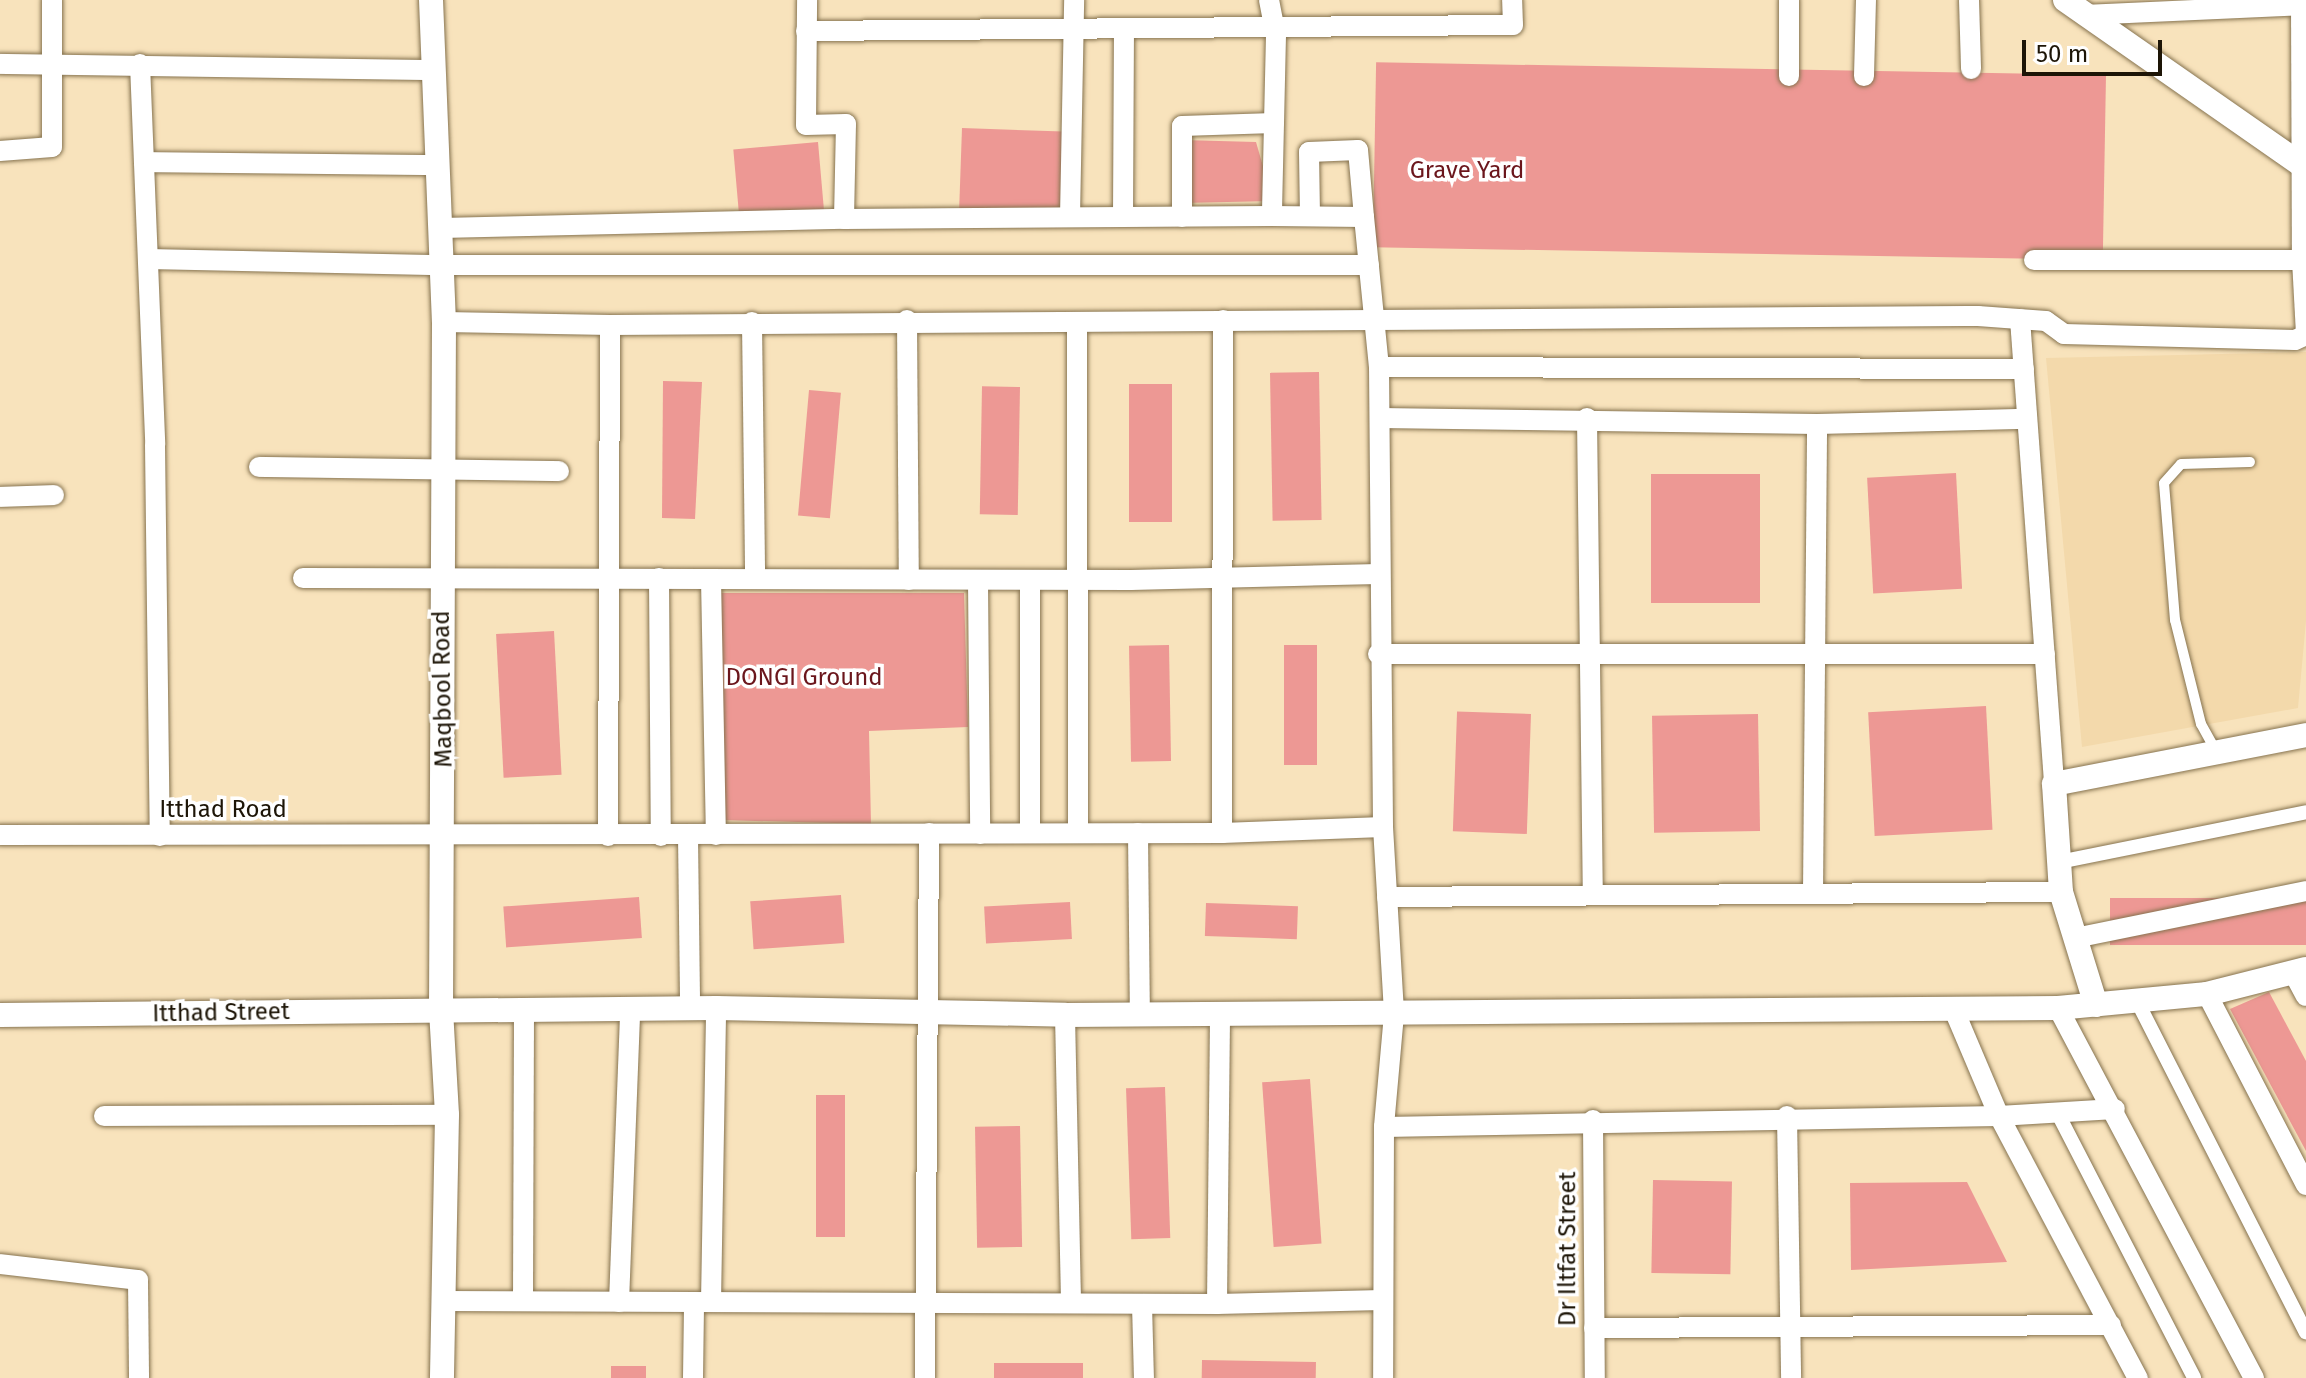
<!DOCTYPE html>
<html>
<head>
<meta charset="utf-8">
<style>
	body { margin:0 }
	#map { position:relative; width:2306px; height:1378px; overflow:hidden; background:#f8e3bc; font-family:"Fira Sans",sans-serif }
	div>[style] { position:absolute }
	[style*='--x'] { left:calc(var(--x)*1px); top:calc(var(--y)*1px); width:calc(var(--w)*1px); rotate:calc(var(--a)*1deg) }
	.built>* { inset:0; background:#f3d9ab }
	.green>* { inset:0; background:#ed9894; transform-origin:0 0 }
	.roads { filter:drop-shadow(0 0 2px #86734f) drop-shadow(0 0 2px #86734f) }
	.service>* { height:10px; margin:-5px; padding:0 5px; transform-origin:5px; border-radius:5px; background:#fff }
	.pedestrian>* { height:14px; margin:-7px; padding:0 7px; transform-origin:7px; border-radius:7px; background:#fff }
	.minor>* { height:20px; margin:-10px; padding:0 10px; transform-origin:10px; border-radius:10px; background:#fff }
	.tertiary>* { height:24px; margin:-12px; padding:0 12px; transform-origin:12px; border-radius:12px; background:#fff }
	span { translate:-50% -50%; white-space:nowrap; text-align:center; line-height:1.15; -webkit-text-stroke:7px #fff; paint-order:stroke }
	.park-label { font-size:24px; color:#6b161c }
	.street-label { font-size:24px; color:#1d1507 }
	.scale { position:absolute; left:2022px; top:40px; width:140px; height:36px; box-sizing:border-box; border:4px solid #1d1507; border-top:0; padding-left:10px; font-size:24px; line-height:28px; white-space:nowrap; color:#1d1507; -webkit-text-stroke:6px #fff; paint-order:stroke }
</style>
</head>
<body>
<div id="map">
	<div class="built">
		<div style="clip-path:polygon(2306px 352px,2306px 621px,2298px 708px,2082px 747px,2046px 358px)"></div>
	</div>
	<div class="green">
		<div style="left:2106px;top:75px;width:185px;height:730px;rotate:91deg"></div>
		<div style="left:962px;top:128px;width:109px;height:90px;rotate:2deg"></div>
		<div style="clip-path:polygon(1182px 140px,1256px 142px,1273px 201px,1182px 203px)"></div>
		<div style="left:818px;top:142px;width:78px;height:85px;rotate:85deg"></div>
		<div style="left:1319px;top:372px;width:148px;height:49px;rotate:89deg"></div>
		<div style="clip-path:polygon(663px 381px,702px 382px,695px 519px,662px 518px)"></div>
		<div style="left:1129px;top:384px;width:43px;height:138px"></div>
		<div style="left:1020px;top:387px;width:128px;height:38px;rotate:91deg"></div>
		<div style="left:809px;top:390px;width:32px;height:126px;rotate:5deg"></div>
		<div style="left:1956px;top:473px;width:116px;height:89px;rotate:87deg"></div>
		<div style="left:1760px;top:474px;width:129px;height:109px;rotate:90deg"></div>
		<div style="clip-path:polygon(716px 593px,964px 593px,968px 727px,869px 731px,871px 824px,721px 820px)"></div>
		<div style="left:554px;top:631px;width:144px;height:58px;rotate:87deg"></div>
		<div style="left:1169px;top:645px;width:116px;height:40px;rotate:89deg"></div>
		<div style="left:1284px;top:645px;width:33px;height:120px"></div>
		<div style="left:1986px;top:706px;width:124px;height:118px;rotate:87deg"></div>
		<div style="left:1531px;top:714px;width:120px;height:74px;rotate:92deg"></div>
		<div style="left:1758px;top:714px;width:117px;height:106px;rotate:89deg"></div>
		<div style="left:841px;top:895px;width:48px;height:91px;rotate:86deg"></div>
		<div style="left:639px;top:897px;width:41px;height:136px;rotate:86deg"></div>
		<div style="left:2306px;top:898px;width:47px;height:196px;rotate:90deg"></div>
		<div style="left:1070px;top:902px;width:37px;height:86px;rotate:87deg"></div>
		<div style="left:1206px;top:903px;width:92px;height:33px;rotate:2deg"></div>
		<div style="clip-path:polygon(2269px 992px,2306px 1061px,2306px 1151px,2230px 1009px)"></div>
		<div style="left:1310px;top:1079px;width:165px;height:48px;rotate:86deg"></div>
		<div style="left:1165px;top:1087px;width:151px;height:39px;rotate:88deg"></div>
		<div style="left:845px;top:1095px;width:142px;height:29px;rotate:90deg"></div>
		<div style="left:1020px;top:1126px;width:121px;height:45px;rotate:89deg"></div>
		<div style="left:1653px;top:1180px;width:79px;height:93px;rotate:1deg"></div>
		<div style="clip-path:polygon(1967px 1182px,2007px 1262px,1851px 1270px,1850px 1183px)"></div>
		<div style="left:1202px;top:1360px;width:114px;height:18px;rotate:1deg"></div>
		<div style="left:994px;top:1363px;width:89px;height:15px"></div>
		<div style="left:611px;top:1366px;width:35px;height:12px"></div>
	</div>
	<div class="roads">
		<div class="service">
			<div style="--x:2216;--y:751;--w:31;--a:-119"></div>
			<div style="--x:2201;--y:724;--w:107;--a:-104"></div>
			<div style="--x:2175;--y:620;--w:137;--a:-94.6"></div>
			<div style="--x:2164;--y:483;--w:25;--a:-48"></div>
			<div style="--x:2181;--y:464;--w:69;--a:-1.7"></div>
		</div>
		<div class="pedestrian">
			<div style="--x:2059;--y:862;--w:252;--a:-11.4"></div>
			<div style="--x:2137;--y:1001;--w:372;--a:63"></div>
			<div style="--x:2057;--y:1112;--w:299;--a:62.7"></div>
		</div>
		<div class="minor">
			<div style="--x:1269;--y:0;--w:36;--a:79"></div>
			<div style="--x:1276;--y:35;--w:181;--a:91.3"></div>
			<div style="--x:1272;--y:216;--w:92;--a:0.6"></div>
			<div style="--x:1364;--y:217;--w:151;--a:84.3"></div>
			<div style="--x:1379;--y:367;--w:460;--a:89.5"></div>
			<div style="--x:1969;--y:0;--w:69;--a:88.3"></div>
			<div style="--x:2301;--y:0;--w:260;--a:89.8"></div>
			<div style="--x:2084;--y:15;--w:222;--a:-2.6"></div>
			<div style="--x:806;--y:31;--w:707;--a:-0.49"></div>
			<div style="--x:1513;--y:25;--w:25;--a:-92"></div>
			<div style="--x:0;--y:64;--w:432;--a:0.8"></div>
			<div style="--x:140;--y:64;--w:381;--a:87.7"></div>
			<div style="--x:155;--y:445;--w:391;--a:89.3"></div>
			<div style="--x:1789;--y:76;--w:76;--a:-90"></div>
			<div style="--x:1864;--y:76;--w:76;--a:-88.5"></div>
			<div style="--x:0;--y:151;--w:52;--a:-4.4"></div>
			<div style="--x:52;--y:147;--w:147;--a:-90"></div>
			<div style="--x:144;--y:162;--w:293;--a:0.6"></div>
			<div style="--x:1310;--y:216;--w:64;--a:-90.9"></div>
			<div style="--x:1309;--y:152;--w:49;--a:-2.3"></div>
			<div style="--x:1358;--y:150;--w:67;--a:84.9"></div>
			<div style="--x:1070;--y:217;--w:217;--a:-88.9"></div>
			<div style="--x:1123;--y:217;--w:189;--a:-89.7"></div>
			<div style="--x:1182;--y:217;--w:91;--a:-90"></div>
			<div style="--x:1182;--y:126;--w:92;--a:-1.9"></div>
			<div style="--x:844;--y:219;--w:428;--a:-0.4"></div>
			<div style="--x:441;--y:228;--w:403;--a:-1.3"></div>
			<div style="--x:844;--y:219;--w:95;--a:-88.8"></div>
			<div style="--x:846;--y:124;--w:40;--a:178.6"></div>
			<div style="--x:806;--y:125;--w:125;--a:-89.5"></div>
			<div style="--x:148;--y:259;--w:294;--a:1.2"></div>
			<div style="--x:442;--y:265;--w:927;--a:0"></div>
			<div style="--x:2034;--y:260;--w:268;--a:0"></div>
			<div style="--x:2302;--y:260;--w:75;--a:86.9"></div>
			<div style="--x:2020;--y:319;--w:466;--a:85.8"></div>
			<div style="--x:907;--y:320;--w:260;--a:89.6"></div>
			<div style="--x:444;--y:322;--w:166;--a:1"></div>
			<div style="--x:610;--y:325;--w:1368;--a:-0.38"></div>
			<div style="--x:1978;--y:316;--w:68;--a:4.2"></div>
			<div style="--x:2046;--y:321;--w:22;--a:36"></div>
			<div style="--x:2064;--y:334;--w:231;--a:1.5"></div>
			<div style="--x:2295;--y:340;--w:12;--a:-24"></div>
			<div style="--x:752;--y:322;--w:255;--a:89.3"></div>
			<div style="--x:1077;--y:322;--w:511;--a:89.89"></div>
			<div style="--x:1379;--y:367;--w:645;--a:0.18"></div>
			<div style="--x:1380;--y:418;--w:437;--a:0.8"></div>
			<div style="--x:1817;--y:424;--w:210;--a:-1.4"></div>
			<div style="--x:1587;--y:418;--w:477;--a:89.3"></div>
			<div style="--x:259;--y:467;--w:300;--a:0.8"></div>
			<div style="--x:0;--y:497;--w:54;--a:-2.1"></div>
			<div style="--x:303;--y:578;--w:828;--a:0.14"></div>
			<div style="--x:1131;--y:580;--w:248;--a:-1.4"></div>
			<div style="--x:659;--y:578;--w:258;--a:89.6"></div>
			<div style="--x:711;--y:579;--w:256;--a:88.9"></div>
			<div style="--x:978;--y:580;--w:254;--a:89.5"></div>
			<div style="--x:1378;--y:654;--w:667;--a:0"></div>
			<div style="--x:1030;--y:833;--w:253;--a:-90"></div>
			<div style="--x:1138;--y:833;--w:179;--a:89.4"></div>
			<div style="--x:1222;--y:833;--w:513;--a:-89.89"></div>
			<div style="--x:0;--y:835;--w:1222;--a:-0.09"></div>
			<div style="--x:1222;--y:833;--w:161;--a:-2.1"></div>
			<div style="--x:1383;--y:827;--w:187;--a:86.6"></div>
			<div style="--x:1394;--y:1014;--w:113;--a:95.1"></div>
			<div style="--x:1384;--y:1127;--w:251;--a:90.2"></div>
			<div style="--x:688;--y:835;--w:174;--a:89.3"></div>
			<div style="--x:608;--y:836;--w:511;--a:-89.78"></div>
			<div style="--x:1813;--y:893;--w:469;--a:-89.5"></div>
			<div style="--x:1387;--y:897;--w:674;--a:-0.43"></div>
			<div style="--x:2075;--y:938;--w:236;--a:-11.5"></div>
			<div style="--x:2293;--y:972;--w:27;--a:62"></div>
			<div style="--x:2207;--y:994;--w:215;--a:62.6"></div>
			<div style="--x:2058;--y:1008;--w:419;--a:62.1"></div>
			<div style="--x:1954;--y:1010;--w:115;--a:67"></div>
			<div style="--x:1999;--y:1116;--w:297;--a:62.1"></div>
			<div style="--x:1065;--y:1015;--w:288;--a:88.8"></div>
			<div style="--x:104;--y:1116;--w:343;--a:-0.2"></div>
			<div style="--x:1787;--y:1116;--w:262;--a:89.1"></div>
			<div style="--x:1593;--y:1120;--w:258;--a:89.6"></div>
			<div style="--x:1384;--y:1127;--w:615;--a:-1.02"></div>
			<div style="--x:1999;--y:1116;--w:116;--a:-3.5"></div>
			<div style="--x:0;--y:1264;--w:139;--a:6.6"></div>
			<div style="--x:138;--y:1280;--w:98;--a:89.4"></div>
			<div style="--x:444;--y:1301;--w:773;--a:0.22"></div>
			<div style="--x:1217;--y:1304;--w:165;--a:-1.4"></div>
			<div style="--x:523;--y:1301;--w:291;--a:-89.8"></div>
			<div style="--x:619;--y:1302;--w:293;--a:-87.8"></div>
			<div style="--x:711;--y:1302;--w:294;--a:-89"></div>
			<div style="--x:1142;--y:1304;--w:74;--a:88.5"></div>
			<div style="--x:1217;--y:1304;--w:290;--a:-89.4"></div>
			<div style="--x:1594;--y:1328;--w:517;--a:-0.33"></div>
			<div style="--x:693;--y:1378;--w:76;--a:-89.2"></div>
			<div style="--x:925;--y:1378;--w:545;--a:-89.58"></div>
		</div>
		<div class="tertiary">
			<div style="--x:431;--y:0;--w:322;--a:87.7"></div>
			<div style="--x:444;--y:322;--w:688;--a:90.25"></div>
			<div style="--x:441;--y:1010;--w:105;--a:86.7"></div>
			<div style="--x:447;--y:1115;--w:263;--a:91.1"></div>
			<div style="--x:2065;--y:0;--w:294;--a:34.9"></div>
			<div style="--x:2096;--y:1005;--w:118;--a:-107.2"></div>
			<div style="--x:2061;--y:892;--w:108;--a:-93.7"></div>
			<div style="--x:2054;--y:784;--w:257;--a:-11"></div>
			<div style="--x:0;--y:1015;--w:716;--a:-0.56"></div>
			<div style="--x:716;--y:1008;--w:349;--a:1.1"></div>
			<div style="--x:1065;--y:1015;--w:993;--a:-0.4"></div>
			<div style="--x:2058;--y:1008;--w:150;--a:-5.4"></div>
			<div style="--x:2207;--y:994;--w:102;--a:-14.2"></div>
		</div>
	</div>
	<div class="park-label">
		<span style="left:1467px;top:171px">Grave Yard</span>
		<span style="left:804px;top:678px">DONGI Ground</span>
	</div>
	<div class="street-label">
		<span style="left:443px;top:689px;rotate:-91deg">Maqbool Road</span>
		<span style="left:223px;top:810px">Itthad Road</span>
		<span style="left:221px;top:1013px;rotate:-1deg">Itthad Street</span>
		<span style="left:1568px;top:1249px;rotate:-90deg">Dr Iltfat Street</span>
	</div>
	<div class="scale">50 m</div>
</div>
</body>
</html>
